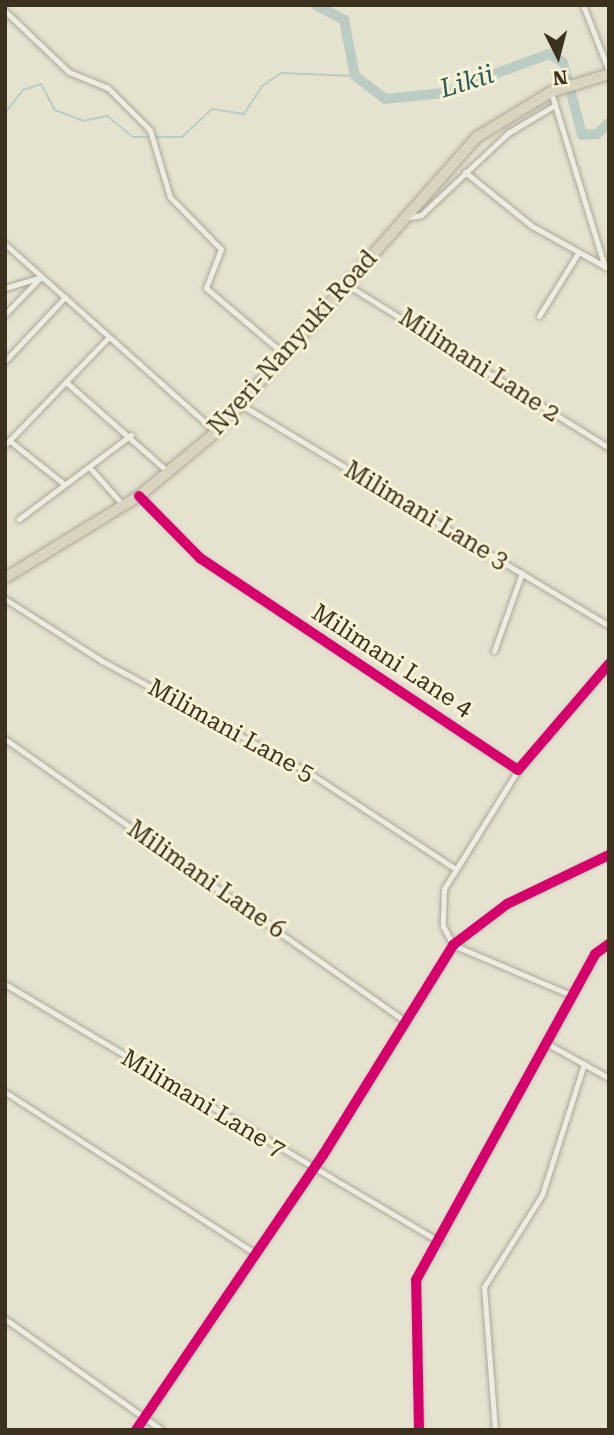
<!DOCTYPE html>
<html>
<head>
<meta charset="utf-8">
<style>
	body { margin:0 }
	#map { position:relative; width:614px; height:1435px; overflow:hidden; background:#e6e2d0; font-family:"Roboto Serif",serif }
	div>[style] { position:absolute }
	[style*='--x'] { left:calc(var(--x)*1px); top:calc(var(--y)*1px); width:calc(var(--w)*1px); rotate:calc(var(--a)*1deg) }
	.stream>* { height:2px; margin:-1px; padding:0 1px; transform-origin:1px; border-radius:1px; background:#bbcdc3 }
	.river>* { height:10px; margin:-5px; padding:0 5px; transform-origin:5px; border-radius:5px; background:#bbcdc3 }
	.roads { filter:drop-shadow(0 0 2px #aca798) drop-shadow(0 0 2px #aca798) }
	.street>* { height:5px; margin:-2.5px; padding:0 2.5px; transform-origin:2.5px; border-radius:2.5px; background:#eeece1 }
	.highway>* { height:10px; margin:-5px; padding:0 5px; transform-origin:5px; border-radius:5px; background:#dad3c0 }
	.cycleway>* { height:10px; margin:-5px; padding:0 5px; transform-origin:5px; border-radius:5px; background:#d6006c }
	span { translate:-50% -50%; white-space:nowrap; text-align:center; line-height:1.15; -webkit-text-stroke:6px #f7f1d6; paint-order:stroke }
	.street-label { font-size:24px; color:#3c301f }
	.water-label { font-size:26px; color:#2e5b5c; font-style:italic }
	.frame { position:absolute; inset:0; border:7px solid #3c301f; pointer-events:none }
	.north { position:absolute; left:523px; top:21px; width:70px; height:70px; -webkit-text-stroke:5px #f7f1d6; paint-order:stroke; rotate:174deg; font-size:19px; font-weight:700; line-height:28px; text-align:center; color:#3c301f }
	.north::after { content:''; display:block; margin:auto; width:24px; height:32px; background:#3c301f; clip-path:polygon(50% 0,100% 100%,50% 72%,0 100%) }
</style>
</head>
<body>
<div id="map">
	<div class="stream">
		<div style="--x:5;--y:113;--w:29;--a:-52"></div>
		<div style="--x:23;--y:90;--w:19;--a:-18"></div>
		<div style="--x:41;--y:84;--w:30;--a:62"></div>
		<div style="--x:55;--y:110;--w:30;--a:21"></div>
		<div style="--x:83;--y:121;--w:25;--a:-12"></div>
		<div style="--x:107;--y:116;--w:33;--a:39"></div>
		<div style="--x:133;--y:137;--w:15;--a:0"></div>
		<div style="--x:154;--y:137;--w:28;--a:0"></div>
		<div style="--x:182;--y:137;--w:41;--a:-43"></div>
		<div style="--x:212;--y:109;--w:32;--a:9"></div>
		<div style="--x:244;--y:114;--w:33;--a:-57"></div>
		<div style="--x:262;--y:86;--w:23;--a:-34"></div>
		<div style="--x:281;--y:73;--w:74;--a:2.3"></div>
	</div>
	<div class="river">
		<div style="--x:316;--y:5;--w:32;--a:28"></div>
		<div style="--x:344;--y:20;--w:57;--a:78.9"></div>
		<div style="--x:355;--y:76;--w:38;--a:37"></div>
		<div style="--x:385;--y:99;--w:59;--a:-5.8"></div>
		<div style="--x:444;--y:93;--w:112;--a:-20.4"></div>
		<div style="--x:549;--y:54;--w:16;--a:30"></div>
		<div style="--x:563;--y:62;--w:75;--a:75.4"></div>
		<div style="--x:582;--y:135;--w:15;--a:-4"></div>
		<div style="--x:597;--y:134;--w:16;--a:-43"></div>
	</div>
	<div class="roads">
		<div class="street">
			<div style="--x:583;--y:5;--w:71;--a:68.5"></div>
			<div style="--x:5;--y:11;--w:88;--a:43.6"></div>
			<div style="--x:69;--y:72;--w:42;--a:22.3"></div>
			<div style="--x:108;--y:88;--w:59;--a:45"></div>
			<div style="--x:150;--y:130;--w:70;--a:73.4"></div>
			<div style="--x:170;--y:197;--w:73;--a:45.6"></div>
			<div style="--x:221;--y:249;--w:42;--a:111"></div>
			<div style="--x:206;--y:288;--w:104;--a:40.3"></div>
			<div style="--x:551;--y:92;--w:183;--a:72.9"></div>
			<div style="--x:465;--y:172;--w:86;--a:38.9"></div>
			<div style="--x:532;--y:226;--w:85;--a:29"></div>
			<div style="--x:406;--y:218;--w:15;--a:-11"></div>
			<div style="--x:421;--y:215;--w:120;--a:-43.3"></div>
			<div style="--x:508;--y:133;--w:55;--a:-30.8"></div>
			<div style="--x:5;--y:244;--w:283;--a:41.7"></div>
			<div style="--x:349;--y:286;--w:306;--a:31.9"></div>
			<div style="--x:5;--y:288;--w:34;--a:-17"></div>
			<div style="--x:5;--y:314;--w:52;--a:-45.8"></div>
			<div style="--x:539;--y:316;--w:72;--a:-58.1"></div>
			<div style="--x:5;--y:361;--w:88;--a:-46.8"></div>
			<div style="--x:66;--y:382;--w:136;--a:41.4"></div>
			<div style="--x:243;--y:406;--w:427;--a:31"></div>
			<div style="--x:10;--y:441;--w:69;--a:38.5"></div>
			<div style="--x:5;--y:445;--w:149;--a:-46.1"></div>
			<div style="--x:89;--y:467;--w:52;--a:48.1"></div>
			<div style="--x:139;--y:496;--w:87;--a:45.5"></div>
			<div style="--x:200;--y:558;--w:382;--a:33.7"></div>
			<div style="--x:518;--y:770;--w:140;--a:-49.4"></div>
			<div style="--x:19;--y:519;--w:140;--a:-36.9"></div>
			<div style="--x:5;--y:599;--w:115;--a:32.6"></div>
			<div style="--x:102;--y:661;--w:238;--a:28.4"></div>
			<div style="--x:311;--y:774;--w:171;--a:33.3"></div>
			<div style="--x:494;--y:651;--w:83;--a:-70.3"></div>
			<div style="--x:5;--y:739;--w:491;--a:35.2"></div>
			<div style="--x:518;--y:770;--w:140;--a:121.9"></div>
			<div style="--x:444;--y:889;--w:37;--a:92"></div>
			<div style="--x:443;--y:926;--w:21;--a:62"></div>
			<div style="--x:453;--y:945;--w:130;--a:23"></div>
			<div style="--x:5;--y:984;--w:506;--a:30.67"></div>
			<div style="--x:546;--y:1043;--w:72;--a:29.1"></div>
			<div style="--x:5;--y:1092;--w:297;--a:32.8"></div>
			<div style="--x:5;--y:1319;--w:192;--a:35.3"></div>
			<div style="--x:136;--y:1430;--w:333;--a:-55.8"></div>
			<div style="--x:323;--y:1155;--w:247;--a:-58.2"></div>
			<div style="--x:453;--y:945;--w:68;--a:-37.2"></div>
			<div style="--x:507;--y:904;--w:113;--a:-25.7"></div>
			<div style="--x:419;--y:1430;--w:150;--a:-91.1"></div>
			<div style="--x:416;--y:1280;--w:372;--a:-61.2"></div>
			<div style="--x:595;--y:954;--w:17;--a:-36"></div>
			<div style="--x:495;--y:1430;--w:143;--a:-94.4"></div>
			<div style="--x:484;--y:1287;--w:109;--a:-57.8"></div>
			<div style="--x:542;--y:1195;--w:138;--a:-72.2"></div>
		</div>
		<div class="highway">
			<div style="--x:5;--y:578;--w:157;--a:-31.5"></div>
			<div style="--x:139;--y:496;--w:100;--a:-39.7"></div>
			<div style="--x:216;--y:432;--w:394;--a:-48.5"></div>
			<div style="--x:477;--y:137;--w:87;--a:-31.3"></div>
			<div style="--x:551;--y:92;--w:61;--a:-17.2"></div>
		</div>
	</div>
	<div class="cycleway">
		<div style="--x:139;--y:496;--w:87;--a:45.5"></div>
		<div style="--x:200;--y:558;--w:382;--a:33.7"></div>
		<div style="--x:518;--y:770;--w:140;--a:-49.4"></div>
		<div style="--x:136;--y:1430;--w:333;--a:-55.8"></div>
		<div style="--x:323;--y:1155;--w:247;--a:-58.2"></div>
		<div style="--x:453;--y:945;--w:68;--a:-37.2"></div>
		<div style="--x:507;--y:904;--w:113;--a:-25.7"></div>
		<div style="--x:419;--y:1430;--w:150;--a:-91.1"></div>
		<div style="--x:416;--y:1280;--w:372;--a:-61.2"></div>
		<div style="--x:595;--y:954;--w:17;--a:-36"></div>
	</div>
	<div class="street-label">
		<span style="left:293px;top:343px;rotate:-48deg">Nyeri-Nanyuki Road</span>
		<span style="left:479px;top:366px;rotate:33deg">Milimani Lane 2</span>
		<span style="left:426px;top:516px;rotate:31deg">Milimani Lane 3</span>
		<span style="left:392px;top:661px;rotate:33deg">Milimani Lane 4</span>
		<span style="left:231px;top:731px;rotate:29deg">Milimani Lane 5</span>
		<span style="left:206px;top:880px;rotate:35deg">Milimani Lane 6</span>
		<span style="left:203px;top:1104px;rotate:31deg">Milimani Lane 7</span>
	</div>
	<div class="water-label">
		<span style="left:467px;top:82px;rotate:-17deg">Likii</span>
	</div>
	<div class="frame"></div>
	<div class="north">N</div>
</div>
</body>
</html>
